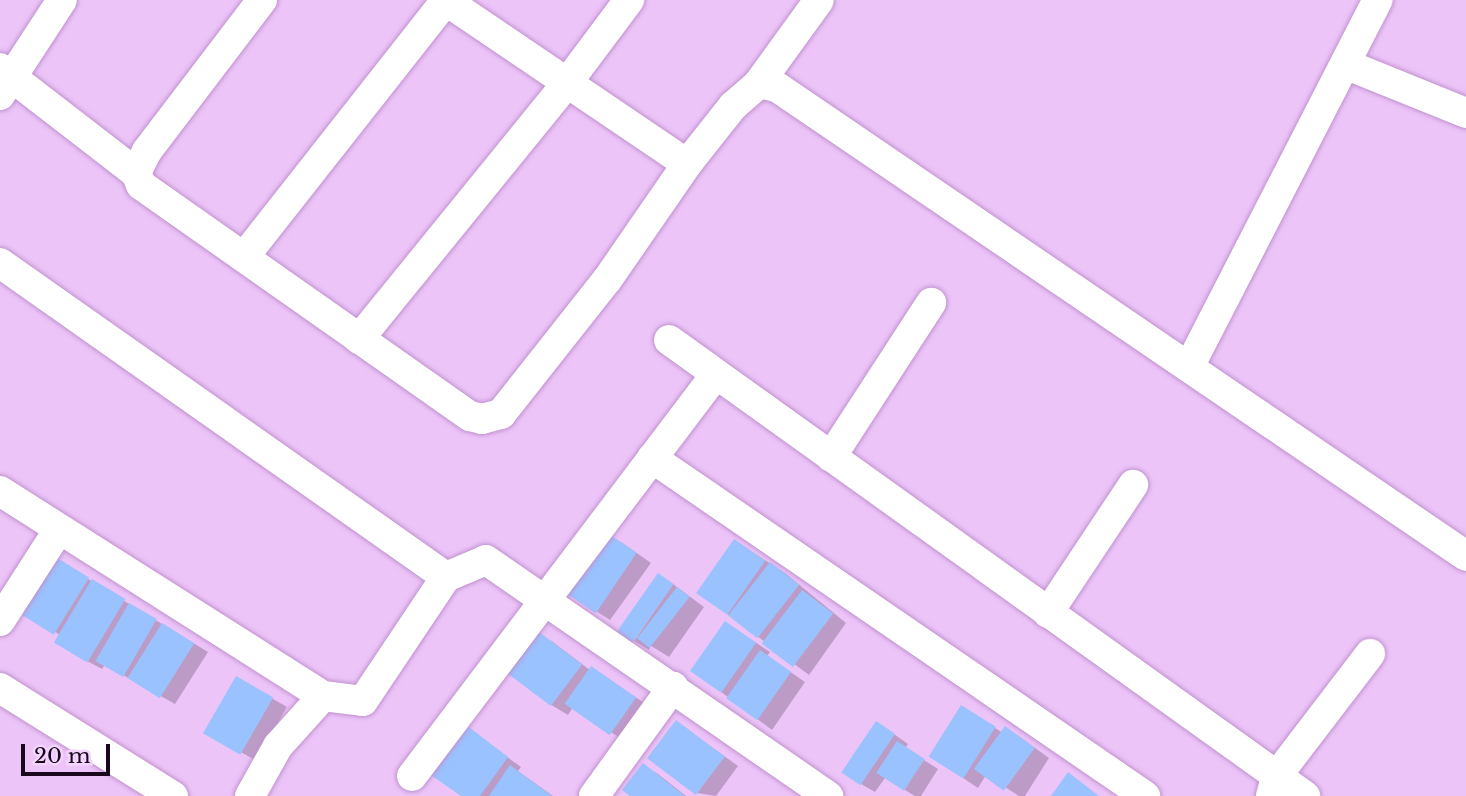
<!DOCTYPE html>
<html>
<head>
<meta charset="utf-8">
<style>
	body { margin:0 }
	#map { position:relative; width:1466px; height:796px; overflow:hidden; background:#ecc4f8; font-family:"Libre Baskerville",serif }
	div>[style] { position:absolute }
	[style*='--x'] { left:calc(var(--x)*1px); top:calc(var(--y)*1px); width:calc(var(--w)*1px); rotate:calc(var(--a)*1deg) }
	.shadow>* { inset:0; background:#0003; transform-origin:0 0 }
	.building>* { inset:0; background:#9ac2fe; transform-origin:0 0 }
	.roads { filter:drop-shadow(0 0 2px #c191d0) drop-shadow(0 0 2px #c191d0) }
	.minor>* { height:30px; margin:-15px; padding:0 15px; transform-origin:15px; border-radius:15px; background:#fff }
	span { translate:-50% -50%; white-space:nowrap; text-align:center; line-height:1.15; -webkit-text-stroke:7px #f3d5fd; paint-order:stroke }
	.scale { position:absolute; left:21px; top:744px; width:89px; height:32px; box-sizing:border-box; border:4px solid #19071e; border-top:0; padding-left:9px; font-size:21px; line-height:24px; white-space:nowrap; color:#19071e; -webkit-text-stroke:5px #f3d5fd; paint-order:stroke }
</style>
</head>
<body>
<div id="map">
	<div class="shadow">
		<div style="clip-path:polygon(735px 541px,785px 573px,846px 623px,809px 675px,698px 592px)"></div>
		<div style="clip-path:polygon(621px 542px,651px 563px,610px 620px,566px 592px)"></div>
		<div style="clip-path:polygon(52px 557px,208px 652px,175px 704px,105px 665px,102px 669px,87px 661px,60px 635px,19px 610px)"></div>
		<div style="clip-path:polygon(673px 584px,704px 607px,669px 657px,651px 646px,649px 650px,634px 641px)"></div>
		<div style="clip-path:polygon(726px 623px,770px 652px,767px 656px,805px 682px,772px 730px,693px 671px)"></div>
		<div style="clip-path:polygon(550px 640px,590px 670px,606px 677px,650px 707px,626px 742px,573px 707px,568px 715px,553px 706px,508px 670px)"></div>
		<div style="left:237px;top:679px;width:57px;height:62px;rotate:29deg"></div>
		<div style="clip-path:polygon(976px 716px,1003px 733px,1006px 729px,1020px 737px,1049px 758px,1025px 796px,1019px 796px,986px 775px,978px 788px,930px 756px)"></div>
		<div style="clip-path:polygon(677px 722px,738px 766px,716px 796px,697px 793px)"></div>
		<div style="clip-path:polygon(461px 724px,521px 767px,518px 771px,553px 796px,464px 796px)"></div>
		<div style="clip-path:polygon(891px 732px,908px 744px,905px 748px,938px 769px,921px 796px,915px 796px,885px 778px,875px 792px,861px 784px)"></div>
		<div style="clip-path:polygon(643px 765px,658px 774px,686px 796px,632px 796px)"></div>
	</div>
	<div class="building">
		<div style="left:606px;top:532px;width:37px;height:73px;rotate:34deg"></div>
		<div style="left:734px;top:539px;width:38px;height:66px;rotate:35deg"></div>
		<div style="left:51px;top:554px;width:45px;height:67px;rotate:32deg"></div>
		<div style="left:770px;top:562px;width:37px;height:68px;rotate:38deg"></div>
		<div style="left:658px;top:573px;width:19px;height:72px;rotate:35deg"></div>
		<div style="left:92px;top:579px;width:39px;height:74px;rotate:31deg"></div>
		<div style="left:677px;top:587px;width:16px;height:65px;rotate:38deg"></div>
		<div style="left:802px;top:590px;width:39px;height:67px;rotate:37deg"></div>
		<div style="left:129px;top:603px;width:32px;height:67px;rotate:30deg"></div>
		<div style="left:725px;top:621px;width:38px;height:61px;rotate:35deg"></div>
		<div style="left:162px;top:623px;width:38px;height:65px;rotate:32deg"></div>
		<div style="left:535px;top:629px;width:59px;height:52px;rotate:37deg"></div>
		<div style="left:760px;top:650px;width:38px;height:59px;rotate:35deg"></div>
		<div style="left:591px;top:666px;width:55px;height:46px;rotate:35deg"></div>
		<div style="left:236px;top:676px;width:43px;height:66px;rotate:30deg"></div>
		<div style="left:961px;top:705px;width:41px;height:61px;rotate:32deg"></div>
		<div style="left:676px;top:720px;width:61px;height:48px;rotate:37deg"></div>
		<div style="clip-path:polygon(461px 721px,508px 757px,480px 796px,461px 796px,425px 771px)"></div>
		<div style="left:876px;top:721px;width:23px;height:62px;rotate:34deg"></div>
		<div style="left:1005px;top:726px;width:37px;height:53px;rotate:36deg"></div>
		<div style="left:897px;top:741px;width:33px;height:38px;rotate:33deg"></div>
		<div style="clip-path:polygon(643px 763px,685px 796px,630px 796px,622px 790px)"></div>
		<div style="clip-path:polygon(510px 765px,552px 796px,489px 796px)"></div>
		<div style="clip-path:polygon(1068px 772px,1099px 796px,1051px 796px)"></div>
	</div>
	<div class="roads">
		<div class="minor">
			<div style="--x:262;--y:0;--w:190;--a:127.3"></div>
			<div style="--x:147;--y:151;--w:25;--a:117"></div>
			<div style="--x:136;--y:173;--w:13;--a:67"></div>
			<div style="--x:141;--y:185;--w:402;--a:35.1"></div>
			<div style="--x:470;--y:416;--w:12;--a:14"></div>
			<div style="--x:482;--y:419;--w:20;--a:-15"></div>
			<div style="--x:501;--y:414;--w:171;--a:-51.7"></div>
			<div style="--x:607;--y:280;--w:141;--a:-55.4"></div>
			<div style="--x:687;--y:164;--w:74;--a:-51.6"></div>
			<div style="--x:733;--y:106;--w:35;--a:-41"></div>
			<div style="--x:759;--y:83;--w:18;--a:13"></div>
			<div style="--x:777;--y:87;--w:833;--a:34.24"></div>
			<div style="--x:445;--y:0;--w:292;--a:34.1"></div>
			<div style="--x:1345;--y:64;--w:131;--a:22"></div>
			<div style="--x:0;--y:68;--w:172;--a:37.7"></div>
			<div style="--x:759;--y:83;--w:102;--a:-54.1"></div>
			<div style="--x:0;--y:95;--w:113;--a:-56.9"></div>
			<div style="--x:244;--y:257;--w:327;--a:-51.8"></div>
			<div style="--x:0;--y:263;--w:545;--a:35.15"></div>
			<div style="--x:446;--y:577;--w:43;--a:-23"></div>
			<div style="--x:486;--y:560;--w:416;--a:34.6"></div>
			<div style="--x:359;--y:339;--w:330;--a:-50.9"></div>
			<div style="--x:567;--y:83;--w:104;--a:-53.2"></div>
			<div style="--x:669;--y:340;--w:783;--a:35.64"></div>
			<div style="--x:1189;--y:367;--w:413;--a:-62.8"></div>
			<div style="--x:831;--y:457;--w:184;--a:-57"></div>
			<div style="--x:652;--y:458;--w:598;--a:34.43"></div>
			<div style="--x:0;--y:491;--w:383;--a:32.4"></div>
			<div style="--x:1048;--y:613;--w:154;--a:-56.4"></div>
			<div style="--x:0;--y:621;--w:109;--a:-57.3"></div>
			<div style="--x:0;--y:688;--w:204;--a:32"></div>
			<div style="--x:412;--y:776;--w:504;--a:-52.9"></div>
			<div style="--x:250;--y:796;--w:57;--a:-60.8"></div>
			<div style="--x:278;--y:746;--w:67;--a:-48"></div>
			<div style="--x:323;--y:696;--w:40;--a:7.1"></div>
			<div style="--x:363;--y:701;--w:149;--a:-56.2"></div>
			<div style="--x:594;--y:796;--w:135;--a:-54.1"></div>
			<div style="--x:1271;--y:796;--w:20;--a:-75"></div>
			<div style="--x:1276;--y:777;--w:155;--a:-52.6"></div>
		</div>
	</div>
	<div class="scale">20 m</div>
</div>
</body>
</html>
